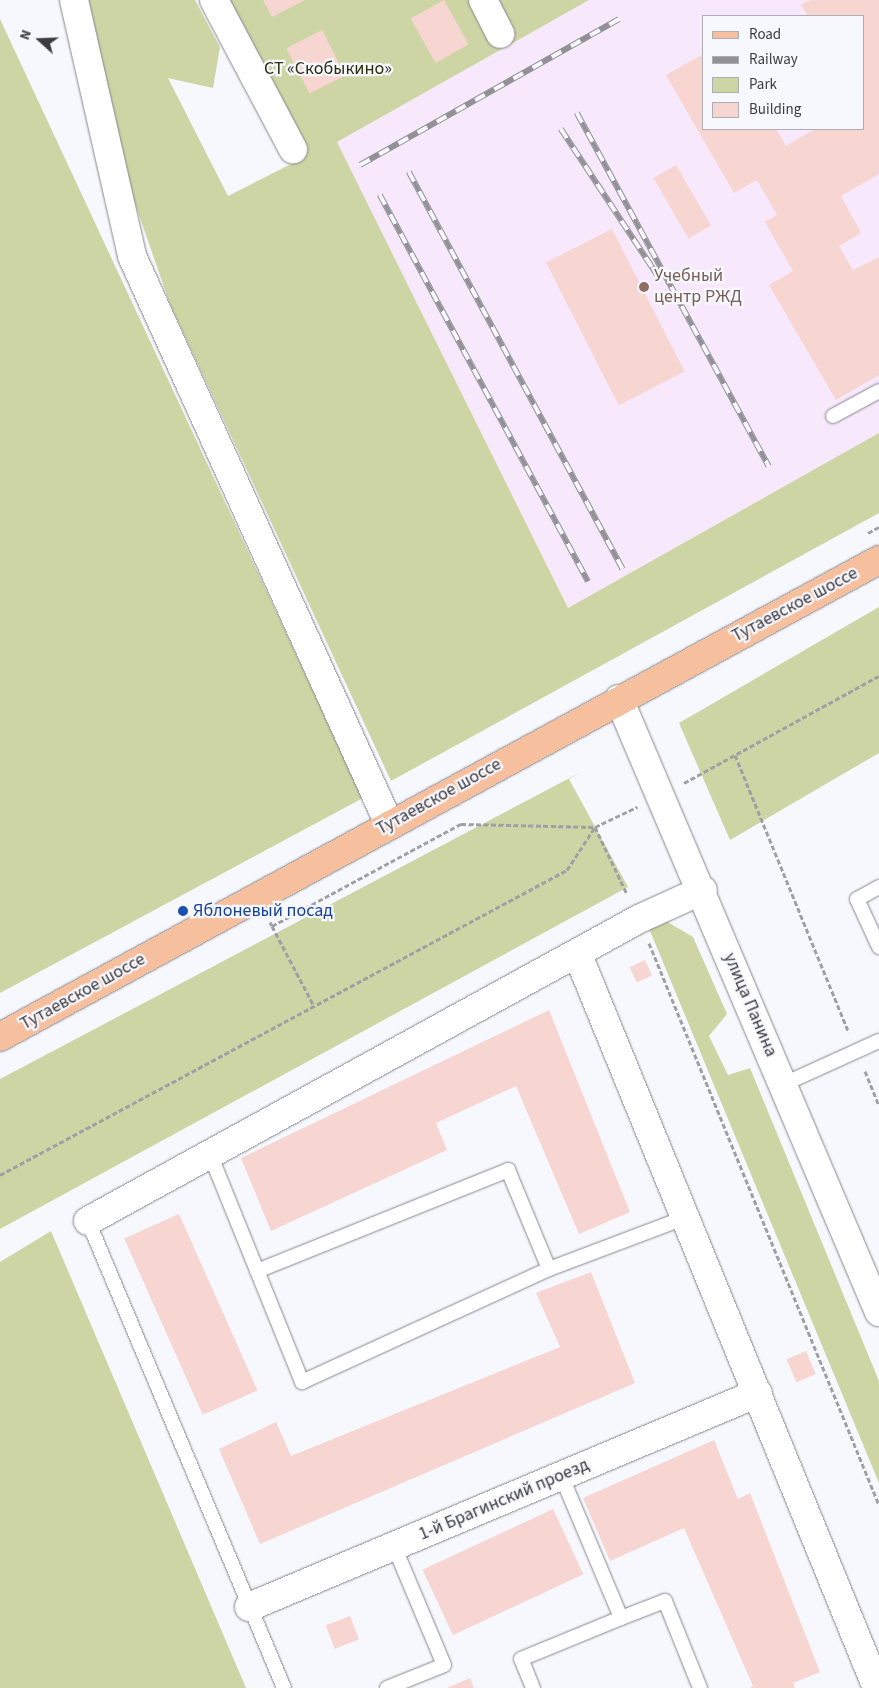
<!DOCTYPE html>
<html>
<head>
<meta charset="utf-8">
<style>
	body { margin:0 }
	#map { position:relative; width:879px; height:1688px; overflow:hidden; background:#f7f7fe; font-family:"Source Sans 3",sans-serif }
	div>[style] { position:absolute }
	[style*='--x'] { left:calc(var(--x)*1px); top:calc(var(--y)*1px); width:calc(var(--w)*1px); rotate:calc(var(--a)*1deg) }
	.education>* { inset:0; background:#f7e8fb }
	.green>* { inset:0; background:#ced5a4 }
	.building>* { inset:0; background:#f7d5d1; transform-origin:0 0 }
	.path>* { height:3px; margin-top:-1.5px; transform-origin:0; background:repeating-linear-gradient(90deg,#9f9fa4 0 5px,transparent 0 7.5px) }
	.roads { filter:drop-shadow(0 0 1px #86868d) drop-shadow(0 0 1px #86868d) }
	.service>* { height:14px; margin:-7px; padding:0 7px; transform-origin:7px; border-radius:7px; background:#fff }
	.minor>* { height:28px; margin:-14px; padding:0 14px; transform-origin:14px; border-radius:14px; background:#fff }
	.tertiary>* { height:28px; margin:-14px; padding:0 14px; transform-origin:14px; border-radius:14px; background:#fff }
	.primary>* { height:28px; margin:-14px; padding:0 14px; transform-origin:14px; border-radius:14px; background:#f6bf9d }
	.rail>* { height:5.5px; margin-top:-2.75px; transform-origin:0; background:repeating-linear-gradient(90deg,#f7f7fe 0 11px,#929296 0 22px); box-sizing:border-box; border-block:1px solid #929296 }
	.dots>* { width:14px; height:14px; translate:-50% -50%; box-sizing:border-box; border:2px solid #f7f7fe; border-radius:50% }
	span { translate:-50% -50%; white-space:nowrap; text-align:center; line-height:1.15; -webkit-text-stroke:4.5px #f7f7fe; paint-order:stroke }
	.park-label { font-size:18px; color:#2a2e0d }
	.education-label { font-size:18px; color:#785e54 }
	.left { translate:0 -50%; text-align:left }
	.street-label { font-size:18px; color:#3d3d40 }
	.transit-label { font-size:18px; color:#164399 }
	.legend { position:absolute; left:702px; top:15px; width:162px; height:115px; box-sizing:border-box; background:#f7f7fe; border:1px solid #adadb2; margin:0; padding:6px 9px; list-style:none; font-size:15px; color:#3d3d40 }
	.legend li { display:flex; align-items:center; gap:10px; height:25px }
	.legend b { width:25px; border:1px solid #adadb2 }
	.north { position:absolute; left:15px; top:15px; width:50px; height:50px; -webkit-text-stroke:4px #f7f7fe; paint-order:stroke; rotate:290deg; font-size:14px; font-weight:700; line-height:20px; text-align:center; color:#3d3d40 }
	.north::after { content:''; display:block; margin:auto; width:18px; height:22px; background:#3d3d40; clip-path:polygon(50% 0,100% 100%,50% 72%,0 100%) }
</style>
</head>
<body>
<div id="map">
	<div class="education">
		<div style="clip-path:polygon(evenodd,589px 0,879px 0,879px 433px,568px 608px,337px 142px,589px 0,703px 16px,863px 16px,863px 129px,703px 129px,703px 16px)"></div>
	</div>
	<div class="green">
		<div style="clip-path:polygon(64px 0,195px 0,220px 47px,213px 88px,168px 78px,228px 196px,299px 160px,212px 0,589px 0,337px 142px,568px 608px,879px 433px,879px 513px,391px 781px,170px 304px)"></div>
		<div style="clip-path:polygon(0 19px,363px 798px,0 993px)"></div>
		<div style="clip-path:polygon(879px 607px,879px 753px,730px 840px,679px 723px)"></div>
		<div style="clip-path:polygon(583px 771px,569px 779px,628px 887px,0 1229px,0 1079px)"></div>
		<div style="clip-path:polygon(661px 918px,693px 937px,727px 1014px,709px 1036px,728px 1075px,750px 1068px,879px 1381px,879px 1483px,648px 926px)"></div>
		<div style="clip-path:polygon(51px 1231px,246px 1688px,0 1688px,0 1262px)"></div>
	</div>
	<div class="building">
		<div style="clip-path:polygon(263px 0,305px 0,272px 17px)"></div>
		<div style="left:444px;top:0;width:51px;height:38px;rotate:61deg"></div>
		<div style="clip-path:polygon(810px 0,879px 0,879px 174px,841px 196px,861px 233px,839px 246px,853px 270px,879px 257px,879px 375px,836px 400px,769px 285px,793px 271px,765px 222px,777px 215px,757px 180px,734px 193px,666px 75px,703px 54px,703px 129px,776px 129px,786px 146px,815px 129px,863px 129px,863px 16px,808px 16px,801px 5px)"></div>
		<div style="left:322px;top:30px;width:51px;height:40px;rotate:63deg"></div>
		<div style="left:676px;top:165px;width:70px;height:26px;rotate:60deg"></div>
		<div style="left:612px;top:229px;width:160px;height:74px;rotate:63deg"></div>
		<div style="left:645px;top:960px;width:17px;height:17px;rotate:65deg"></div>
		<div style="clip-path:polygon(549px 1010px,630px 1212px,579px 1234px,516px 1086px,436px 1123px,447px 1150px,271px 1231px,241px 1158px)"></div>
		<div style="left:179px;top:1214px;width:193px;height:60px;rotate:66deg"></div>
		<div style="clip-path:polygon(591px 1272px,635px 1383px,260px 1544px,219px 1449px,276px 1422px,291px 1456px,560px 1347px,536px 1293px)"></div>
		<div style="left:806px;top:1351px;width:25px;height:21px;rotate:67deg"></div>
		<div style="clip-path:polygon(714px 1440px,738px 1499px,750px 1493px,820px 1672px,793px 1683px,795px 1688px,750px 1688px,753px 1686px,684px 1528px,610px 1561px,583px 1498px)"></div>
		<div style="left:553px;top:1509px;width:72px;height:144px;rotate:65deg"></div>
		<div style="left:350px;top:1616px;width:25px;height:26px;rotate:69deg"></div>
		<div style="clip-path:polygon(470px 1678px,474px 1688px,447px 1688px)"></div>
	</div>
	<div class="path">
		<div style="--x:868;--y:533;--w:13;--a:-29"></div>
		<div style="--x:735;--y:755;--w:300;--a:67.7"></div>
		<div style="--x:684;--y:783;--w:222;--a:-28.8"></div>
		<div style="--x:595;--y:827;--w:74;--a:64.5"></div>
		<div style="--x:270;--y:922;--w:4;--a:63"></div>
		<div style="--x:272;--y:926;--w:215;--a:-28.4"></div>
		<div style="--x:461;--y:824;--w:134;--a:1.3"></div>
		<div style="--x:595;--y:827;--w:47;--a:-25.5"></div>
		<div style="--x:272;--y:926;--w:90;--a:62.3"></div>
		<div style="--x:649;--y:943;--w:607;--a:67.74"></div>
		<div style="--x:865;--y:1071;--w:37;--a:68"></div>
		<div style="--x:0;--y:1175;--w:644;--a:-28.28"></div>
		<div style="--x:567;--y:870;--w:51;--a:-56.9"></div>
	</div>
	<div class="roads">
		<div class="service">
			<div style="--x:833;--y:416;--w:52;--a:-28.5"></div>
			<div style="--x:879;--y:887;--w:25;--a:151"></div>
			<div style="--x:857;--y:899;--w:53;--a:65.4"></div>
			<div style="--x:784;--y:1084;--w:104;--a:-24.4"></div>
			<div style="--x:210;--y:1154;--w:246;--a:68"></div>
			<div style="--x:302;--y:1382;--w:272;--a:-24.6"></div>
			<div style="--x:549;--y:1269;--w:144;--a:-20.7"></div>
			<div style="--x:88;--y:1221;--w:506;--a:67.23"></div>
			<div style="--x:257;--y:1271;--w:271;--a:-21.9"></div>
			<div style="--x:508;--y:1170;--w:107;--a:67.5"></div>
			<div style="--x:561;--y:1475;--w:155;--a:67.2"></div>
			<div style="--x:621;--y:1618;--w:47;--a:-21.1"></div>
			<div style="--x:665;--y:1601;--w:94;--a:68.1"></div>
			<div style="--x:387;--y:1688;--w:61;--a:-22"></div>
			<div style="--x:444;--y:1665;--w:129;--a:-112.8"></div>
			<div style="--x:533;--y:1688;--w:31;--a:-112"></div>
			<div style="--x:521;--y:1659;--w:108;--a:-22.3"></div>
		</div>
		<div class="minor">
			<div style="--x:74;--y:0;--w:262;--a:77.2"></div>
			<div style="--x:132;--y:256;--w:623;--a:65.65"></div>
			<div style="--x:214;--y:0;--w:169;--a:62.1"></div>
			<div style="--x:483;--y:0;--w:38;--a:63"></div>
			<div style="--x:578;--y:955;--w:792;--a:67.81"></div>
			<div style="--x:88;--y:1221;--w:628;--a:-28.73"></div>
			<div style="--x:639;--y:919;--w:70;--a:-24.4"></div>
			<div style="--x:249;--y:1607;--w:552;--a:-22.8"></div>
		</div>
		<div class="tertiary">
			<div style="--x:619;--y:699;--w:666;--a:67.02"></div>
		</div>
		<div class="primary">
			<div style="--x:0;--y:1037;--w:1000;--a:-28.49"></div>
		</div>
	</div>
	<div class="rail">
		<div style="--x:577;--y:113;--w:402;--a:61.5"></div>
		<div style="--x:561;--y:129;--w:180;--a:56.6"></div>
		<div style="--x:360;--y:165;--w:297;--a:-29.4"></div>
		<div style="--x:409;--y:172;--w:451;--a:61.7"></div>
		<div style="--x:380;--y:195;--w:439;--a:61.7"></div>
	</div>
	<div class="dots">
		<div style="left:644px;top:287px;background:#8d6e63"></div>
		<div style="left:183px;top:911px;background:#1a4fb4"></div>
	</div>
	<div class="park-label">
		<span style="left:328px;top:69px">СТ «Скобыкино»</span>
	</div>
	<div class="education-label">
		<span class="left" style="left:654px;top:287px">Учебный<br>центр РЖД</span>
	</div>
	<div class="street-label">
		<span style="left:795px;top:605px;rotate:-28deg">Тутаевское шоссе</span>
		<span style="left:439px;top:797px;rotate:-29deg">Тутаевское шоссе</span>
		<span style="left:83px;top:992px;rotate:-29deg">Тутаевское шоссе</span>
		<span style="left:750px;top:1005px;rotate:67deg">улица Панина</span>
		<span style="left:504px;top:1500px;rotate:-23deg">1-й Брагинский проезд</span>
	</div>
	<div class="transit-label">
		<span class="left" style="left:193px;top:911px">Яблоневый посад</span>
	</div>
	<ul class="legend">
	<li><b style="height:6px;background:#f6bf9d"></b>Road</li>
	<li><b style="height:6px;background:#929296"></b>Railway</li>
	<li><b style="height:14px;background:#ced5a4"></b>Park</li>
	<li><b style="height:14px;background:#f7d5d1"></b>Building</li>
	</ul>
	<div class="north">N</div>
</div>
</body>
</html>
